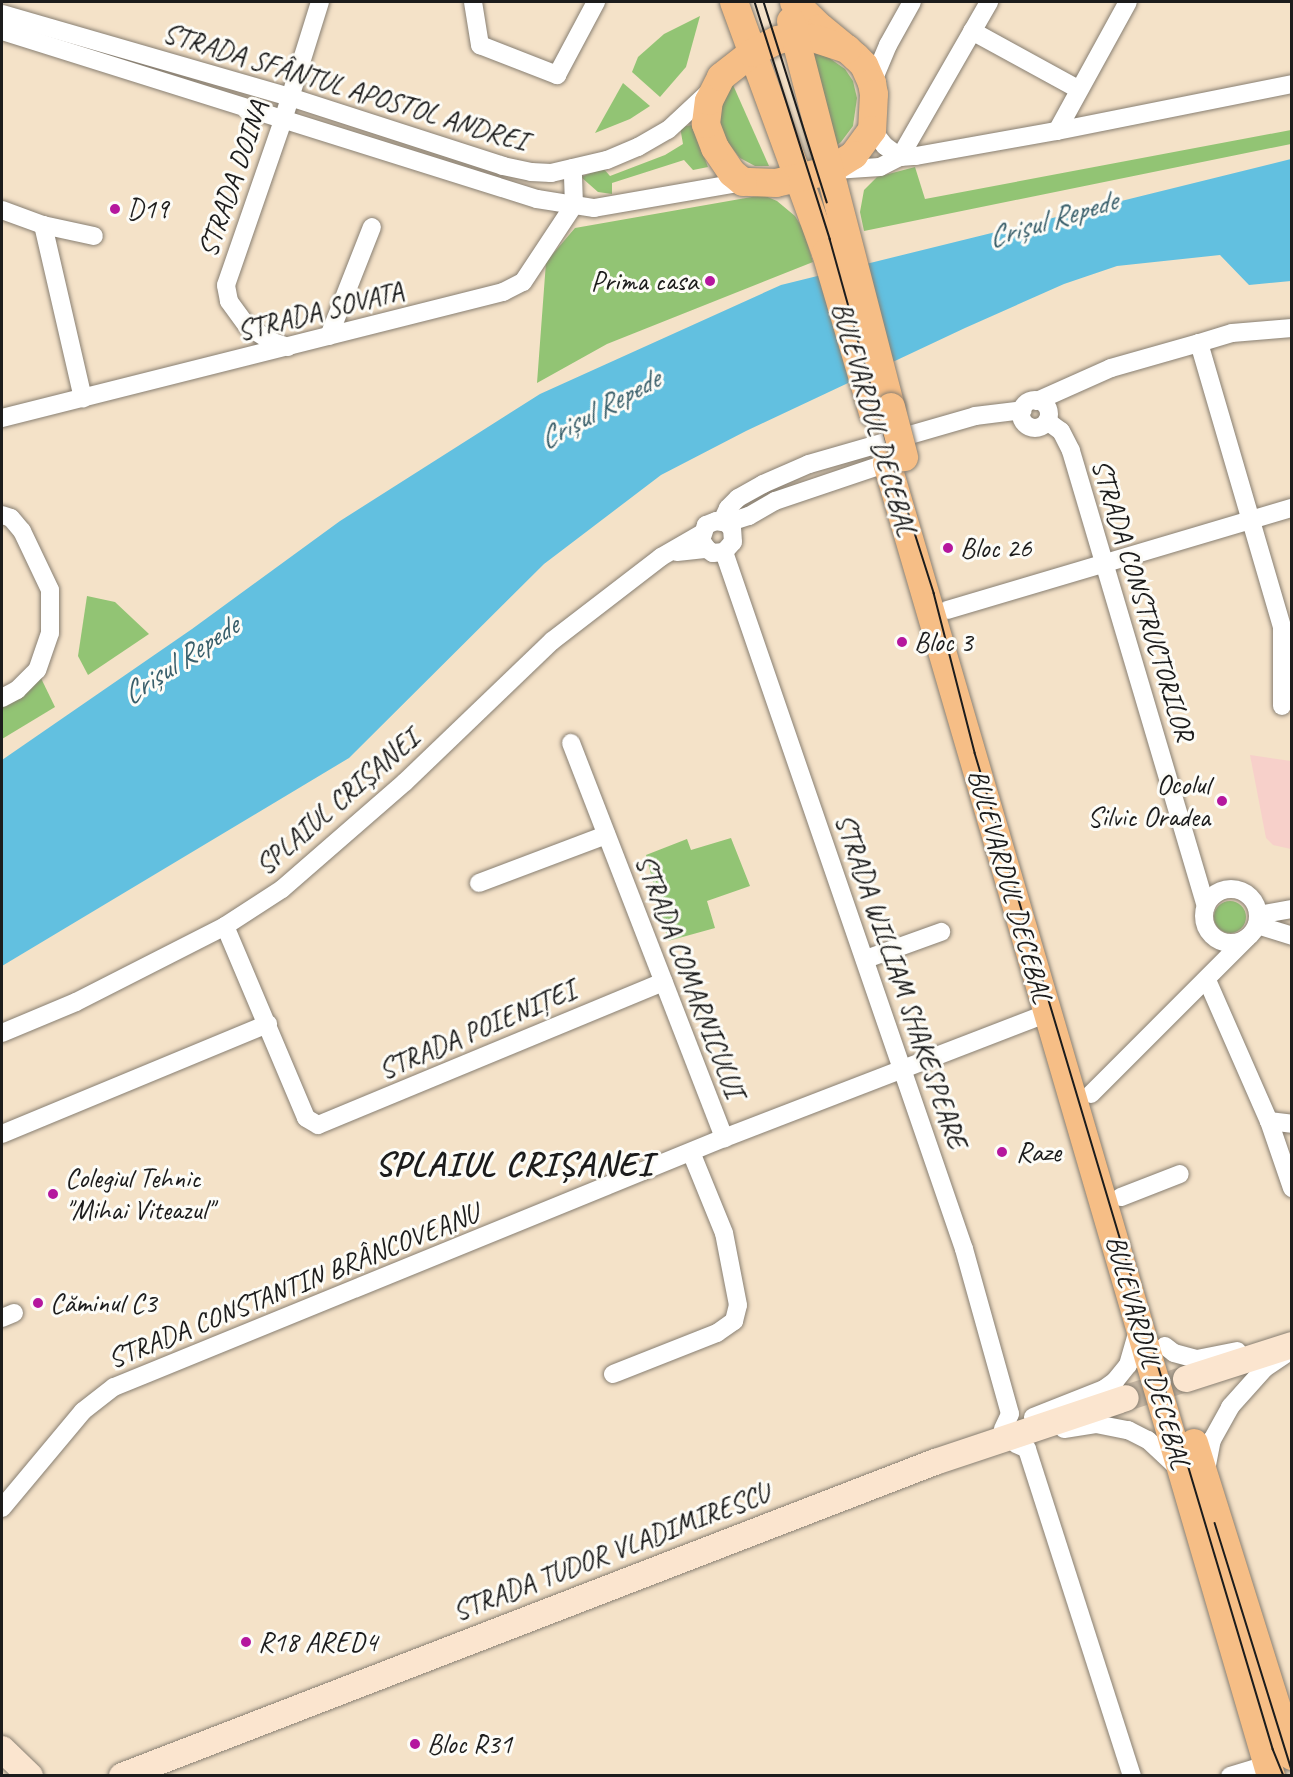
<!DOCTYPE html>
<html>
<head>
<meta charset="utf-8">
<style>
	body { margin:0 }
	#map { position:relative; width:1293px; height:1777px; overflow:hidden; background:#f4e2c8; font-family:Caveat,sans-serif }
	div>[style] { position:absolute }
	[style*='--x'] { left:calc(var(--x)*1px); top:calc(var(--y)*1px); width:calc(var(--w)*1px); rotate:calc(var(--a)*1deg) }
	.built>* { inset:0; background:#f7d0ca }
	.green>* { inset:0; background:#92c474 }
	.round { border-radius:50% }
	.water>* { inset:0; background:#62c0e0 }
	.secondary-tunnel>* { height:26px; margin-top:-13px; transform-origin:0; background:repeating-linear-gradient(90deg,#c9baa6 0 26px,transparent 0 39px) }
	.roads { filter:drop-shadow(0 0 2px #887f72) drop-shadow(0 0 2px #887f72) }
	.street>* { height:18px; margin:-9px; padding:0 9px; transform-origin:9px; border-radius:9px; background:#fff }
	.street>.ring { margin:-9px; padding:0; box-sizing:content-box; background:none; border:18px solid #fff; border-radius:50% }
	.secondary>* { height:26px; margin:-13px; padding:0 13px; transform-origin:13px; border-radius:13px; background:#fbe5cf }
	.primary>* { height:28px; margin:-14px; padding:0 14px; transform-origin:14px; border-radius:14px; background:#f6be86 }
	.tram>* { height:1.5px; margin:-0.75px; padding:0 0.75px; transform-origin:0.75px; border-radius:0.75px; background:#1c1c1c }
	.bridges { filter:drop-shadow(0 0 2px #887f72) drop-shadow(0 0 2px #887f72) }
	.primary-bridge>* { height:28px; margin:-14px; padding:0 14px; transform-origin:14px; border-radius:14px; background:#f6be86 }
	.dots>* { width:16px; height:16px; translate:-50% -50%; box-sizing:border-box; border:3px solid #fdfcf7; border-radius:50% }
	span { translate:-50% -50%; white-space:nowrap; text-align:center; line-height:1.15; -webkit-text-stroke:6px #fdfcf7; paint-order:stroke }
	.street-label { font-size:28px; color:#1c1c1c }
	.poi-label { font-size:28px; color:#1c1c1c }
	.left { translate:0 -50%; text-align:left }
	.right { translate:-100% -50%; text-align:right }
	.water-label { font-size:30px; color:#385e6a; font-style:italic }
	.district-label { font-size:34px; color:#1c1c1c; font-weight:700; letter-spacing:1.5px }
	.frame { position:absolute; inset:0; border:3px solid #1c1c1c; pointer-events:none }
</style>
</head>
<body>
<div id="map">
	<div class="built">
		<div style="clip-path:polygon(1250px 755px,1291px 761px,1291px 849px,1273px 845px,1266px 838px)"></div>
	</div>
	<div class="green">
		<div style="clip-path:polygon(700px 16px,686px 67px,660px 97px,632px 72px,638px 57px,664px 34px)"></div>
		<div style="clip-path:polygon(812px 52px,825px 55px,845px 69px,853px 81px,857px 98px,853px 126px,841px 142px,832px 149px)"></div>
		<div style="clip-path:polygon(623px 83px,650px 106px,630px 119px,595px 133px)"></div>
		<div style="clip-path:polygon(733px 85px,769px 166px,755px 166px,740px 158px,720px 133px,720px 99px)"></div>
		<div style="clip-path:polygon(692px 125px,708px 167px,693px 170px,684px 160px,612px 183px,612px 194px,598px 192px,581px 177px,603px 168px,610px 176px,665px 155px,683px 144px,680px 127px)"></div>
		<div style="clip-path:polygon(1291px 130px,1291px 144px,864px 231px,860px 212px,864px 190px,877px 177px,915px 167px,925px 199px)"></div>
		<div style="clip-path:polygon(763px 195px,777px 201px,795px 216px,803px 229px,813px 262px,607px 344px,537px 383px,546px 262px,575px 228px)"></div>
		<div style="clip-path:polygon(87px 596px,115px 602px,149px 634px,88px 675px,78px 656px)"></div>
		<div style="clip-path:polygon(37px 670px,55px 707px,2px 739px,2px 698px)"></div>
		<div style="clip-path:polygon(731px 838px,750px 886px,707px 901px,715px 928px,668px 941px,646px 855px,687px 839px,691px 850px)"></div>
		<div class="round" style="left:1214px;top:901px;width:32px;height:32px"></div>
	</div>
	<div class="water">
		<div style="clip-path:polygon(1291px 159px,1291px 281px,1249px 285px,1220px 255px,1117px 266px,1064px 284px,965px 328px,746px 431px,661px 475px,544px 564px,349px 758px,2px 966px,2px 760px,192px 629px,340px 521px,540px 394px,781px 285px)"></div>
	</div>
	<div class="secondary-tunnel">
		<div style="--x:1126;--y:1398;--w:63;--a:-17.6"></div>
	</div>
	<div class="roads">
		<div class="street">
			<div style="--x:473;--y:2;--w:44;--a:80.8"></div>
			<div style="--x:480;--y:45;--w:83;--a:21.3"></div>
			<div style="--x:557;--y:75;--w:83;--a:-61.9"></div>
			<div style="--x:2;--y:14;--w:300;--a:16.1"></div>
			<div style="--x:290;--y:97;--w:224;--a:17.9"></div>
			<div style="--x:503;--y:166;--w:29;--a:12"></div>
			<div style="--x:531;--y:172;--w:20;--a:3"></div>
			<div style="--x:551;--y:173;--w:57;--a:-13.1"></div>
			<div style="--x:607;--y:160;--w:34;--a:-23"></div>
			<div style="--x:638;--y:147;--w:34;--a:-30"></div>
			<div style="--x:668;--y:130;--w:59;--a:-42.9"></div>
			<div style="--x:2;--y:31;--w:561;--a:17.43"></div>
			<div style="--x:537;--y:199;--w:58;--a:9"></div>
			<div style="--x:594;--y:208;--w:151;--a:-9.9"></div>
			<div style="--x:972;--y:31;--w:121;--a:28.7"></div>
			<div style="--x:872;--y:83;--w:41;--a:-67.2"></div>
			<div style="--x:888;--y:45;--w:49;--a:-60.8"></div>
			<div style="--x:872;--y:130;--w:21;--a:51"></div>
			<div style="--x:885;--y:146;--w:19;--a:36"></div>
			<div style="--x:1057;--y:131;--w:147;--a:-61.2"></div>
			<div style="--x:900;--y:157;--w:179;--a:-60.1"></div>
			<div style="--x:835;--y:170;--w:45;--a:-3.8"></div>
			<div style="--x:880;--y:167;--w:22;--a:-27"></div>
			<div style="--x:900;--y:157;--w:16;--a:-4"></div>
			<div style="--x:916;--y:156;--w:143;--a:-10.1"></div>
			<div style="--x:1057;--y:131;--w:240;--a:-11.3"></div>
			<div style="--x:2;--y:210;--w:44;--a:20.1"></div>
			<div style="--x:43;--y:225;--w:178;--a:77"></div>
			<div style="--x:43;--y:225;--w:52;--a:12.2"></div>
			<div style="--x:329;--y:336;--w:117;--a:-68.5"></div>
			<div style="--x:1199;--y:343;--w:296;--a:73.7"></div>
			<div style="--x:1282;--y:627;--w:79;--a:90"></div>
			<div style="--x:288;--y:347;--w:18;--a:-161"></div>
			<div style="--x:271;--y:341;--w:28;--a:-148"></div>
			<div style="--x:247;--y:326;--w:31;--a:-126"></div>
			<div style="--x:229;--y:301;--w:16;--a:-101"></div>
			<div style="--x:226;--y:285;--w:175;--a:-70.9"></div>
			<div style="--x:283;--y:120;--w:124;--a:-72.6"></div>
			<div class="ring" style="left:1021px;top:400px;width:10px;height:10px"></div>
			<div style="--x:1037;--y:401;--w:81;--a:-24"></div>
			<div style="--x:1111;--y:368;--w:91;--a:-15.9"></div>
			<div style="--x:1199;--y:343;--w:34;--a:-17"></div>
			<div style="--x:1232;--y:333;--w:60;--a:-4.8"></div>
			<div style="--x:2;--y:418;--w:517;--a:-14.12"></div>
			<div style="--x:503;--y:292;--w:22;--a:-27"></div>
			<div style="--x:523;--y:282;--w:92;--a:-56.5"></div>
			<div style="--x:574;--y:205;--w:37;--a:-92"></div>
			<div style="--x:1047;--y:421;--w:17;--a:36"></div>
			<div style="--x:1061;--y:431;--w:22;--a:63"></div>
			<div style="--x:1071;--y:451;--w:475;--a:73.5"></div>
			<div style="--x:2;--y:515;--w:9;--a:18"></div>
			<div style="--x:11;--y:518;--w:17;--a:50"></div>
			<div style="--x:22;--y:531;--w:65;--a:64.6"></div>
			<div style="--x:50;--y:590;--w:43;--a:90"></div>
			<div style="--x:50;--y:633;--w:39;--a:109"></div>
			<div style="--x:37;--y:670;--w:28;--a:135"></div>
			<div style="--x:17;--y:690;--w:17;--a:152"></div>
			<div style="--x:722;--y:521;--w:14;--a:-65"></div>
			<div style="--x:728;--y:508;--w:14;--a:-45"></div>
			<div style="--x:738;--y:498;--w:29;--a:-29"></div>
			<div style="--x:763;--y:484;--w:50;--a:-23.5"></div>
			<div style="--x:809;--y:464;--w:173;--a:-16.1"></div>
			<div style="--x:975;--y:416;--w:48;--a:-7.1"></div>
			<div style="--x:727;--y:523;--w:23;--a:-18"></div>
			<div style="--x:749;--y:516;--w:30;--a:-30"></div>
			<div style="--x:775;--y:501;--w:118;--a:-18.7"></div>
			<div style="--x:677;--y:552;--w:30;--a:-6"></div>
			<div style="--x:707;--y:549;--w:7;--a:34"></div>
			<div style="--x:713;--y:553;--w:11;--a:-5"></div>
			<div style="--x:724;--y:552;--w:13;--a:-48"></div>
			<div style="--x:733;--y:542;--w:13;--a:-94"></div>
			<div style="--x:732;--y:529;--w:8;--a:-130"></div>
			<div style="--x:727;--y:523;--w:11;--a:-170"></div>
			<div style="--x:716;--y:521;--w:11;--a:158"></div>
			<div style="--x:706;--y:525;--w:16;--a:108"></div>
			<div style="--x:701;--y:540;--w:11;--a:56"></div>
			<div style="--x:724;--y:552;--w:737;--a:71"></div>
			<div style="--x:964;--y:1249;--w:171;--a:74.4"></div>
			<div style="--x:1010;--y:1414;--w:17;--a:115"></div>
			<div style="--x:947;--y:610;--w:360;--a:-16.5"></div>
			<div style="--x:571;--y:743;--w:424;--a:68.8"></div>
			<div style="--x:479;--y:883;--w:136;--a:-20.7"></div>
			<div class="ring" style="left:1204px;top:889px;width:36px;height:36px"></div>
			<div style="--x:1258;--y:915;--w:35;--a:-10"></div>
			<div style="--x:1257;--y:925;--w:37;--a:17"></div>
			<div style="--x:225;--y:926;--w:208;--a:67.1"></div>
			<div style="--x:306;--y:1118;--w:14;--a:30"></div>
			<div style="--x:318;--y:1125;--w:374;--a:-22.5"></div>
			<div style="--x:866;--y:959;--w:80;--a:-19.8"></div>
			<div style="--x:1207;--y:980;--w:154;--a:66.3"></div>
			<div style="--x:1269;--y:1121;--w:71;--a:71.1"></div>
			<div style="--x:2;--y:1033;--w:80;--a:-22.7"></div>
			<div style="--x:76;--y:1002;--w:167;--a:-27"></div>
			<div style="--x:225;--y:926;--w:68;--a:-33"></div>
			<div style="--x:282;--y:889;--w:163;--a:-41"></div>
			<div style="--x:405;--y:782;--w:204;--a:-43.8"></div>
			<div style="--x:552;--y:641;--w:138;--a:-37.6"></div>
			<div style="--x:661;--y:557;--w:46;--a:-29.9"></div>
			<div style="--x:1091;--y:1094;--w:221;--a:-45"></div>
			<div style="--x:1269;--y:1121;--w:23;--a:7"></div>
			<div style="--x:2;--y:1134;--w:288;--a:-22.5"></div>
			<div style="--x:1121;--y:1197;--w:63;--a:-21.3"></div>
			<div style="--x:2;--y:1318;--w:13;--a:-23"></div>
			<div style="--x:1165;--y:1346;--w:11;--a:38"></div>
			<div style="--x:1174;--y:1353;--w:24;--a:15"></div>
			<div style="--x:1197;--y:1359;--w:41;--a:-11.3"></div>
			<div style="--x:613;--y:1374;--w:112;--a:-21.5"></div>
			<div style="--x:717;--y:1333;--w:21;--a:-35"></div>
			<div style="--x:734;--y:1321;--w:16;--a:-76"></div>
			<div style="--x:738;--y:1305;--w:73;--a:-101"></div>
			<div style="--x:724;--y:1233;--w:87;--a:-112.2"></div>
			<div style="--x:1033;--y:1417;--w:76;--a:-21.5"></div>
			<div style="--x:1104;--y:1389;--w:14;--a:-36"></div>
			<div style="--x:1115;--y:1381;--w:21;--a:-51"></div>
			<div style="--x:1128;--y:1365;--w:35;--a:-74"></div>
			<div style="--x:1064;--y:1429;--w:32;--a:-9"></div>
			<div style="--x:1096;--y:1424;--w:33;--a:11"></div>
			<div style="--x:1128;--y:1430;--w:22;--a:27"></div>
			<div style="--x:1148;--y:1440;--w:41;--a:43"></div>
			<div style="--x:1016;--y:1444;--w:12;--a:24"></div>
			<div style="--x:1027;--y:1449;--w:343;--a:72.2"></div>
			<div style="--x:1206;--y:1470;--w:31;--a:-79"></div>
			<div style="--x:1212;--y:1440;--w:38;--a:-61"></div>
			<div style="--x:1230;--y:1407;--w:52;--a:-48.1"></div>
			<div style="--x:1265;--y:1368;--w:25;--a:-34"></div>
			<div style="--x:2;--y:1508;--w:126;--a:-50.1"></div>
			<div style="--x:83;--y:1411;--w:39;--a:-38"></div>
			<div style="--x:114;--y:1387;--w:659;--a:-22.21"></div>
			<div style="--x:724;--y:1138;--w:347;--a:-21.1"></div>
			<div style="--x:1230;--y:1776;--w:38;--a:-17"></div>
		</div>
		<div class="secondary">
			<div style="--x:1186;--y:1379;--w:111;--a:-17.8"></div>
			<div style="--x:2;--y:1749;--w:39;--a:44"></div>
			<div style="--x:122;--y:1776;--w:872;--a:-21.12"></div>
			<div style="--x:935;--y:1462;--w:201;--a:-18.5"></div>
		</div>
		<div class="primary">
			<div style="--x:734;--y:2;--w:267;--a:69.9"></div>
			<div style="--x:826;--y:253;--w:167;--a:73.6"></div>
			<div style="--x:794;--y:2;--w:37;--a:44"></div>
			<div style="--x:821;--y:28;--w:33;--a:39"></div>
			<div style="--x:847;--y:49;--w:12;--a:42"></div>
			<div style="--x:856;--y:57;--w:11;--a:45"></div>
			<div style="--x:864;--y:65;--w:20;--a:66"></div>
			<div style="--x:872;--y:83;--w:11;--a:80"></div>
			<div style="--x:874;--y:94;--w:36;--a:93"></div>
			<div style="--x:872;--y:130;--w:31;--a:126"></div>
			<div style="--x:854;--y:155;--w:31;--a:148"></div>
			<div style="--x:828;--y:171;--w:53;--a:167"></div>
			<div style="--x:776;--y:183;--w:33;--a:-178"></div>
			<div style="--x:743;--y:182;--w:14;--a:-141"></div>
			<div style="--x:732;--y:173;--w:30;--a:-124"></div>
			<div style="--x:715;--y:148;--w:26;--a:-111"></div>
			<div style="--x:706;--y:124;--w:23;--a:-83"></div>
			<div style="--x:709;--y:101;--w:27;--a:-63"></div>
			<div style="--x:721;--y:77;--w:39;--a:-38"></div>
			<div style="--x:752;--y:53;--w:29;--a:-27"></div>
			<div style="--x:778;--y:40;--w:17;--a:-13"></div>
			<div style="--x:795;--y:36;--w:18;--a:6"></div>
			<div style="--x:813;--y:38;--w:36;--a:18"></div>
			<div style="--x:791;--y:21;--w:399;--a:75.5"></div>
			<div style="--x:887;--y:463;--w:1368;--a:73.7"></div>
			<div style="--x:1194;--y:1443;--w:328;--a:72.6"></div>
		</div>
	</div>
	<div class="tram">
		<div style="--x:755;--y:2;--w:249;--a:72.4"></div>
		<div style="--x:830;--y:239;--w:230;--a:74.4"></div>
		<div style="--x:892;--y:461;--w:139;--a:72.3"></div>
		<div style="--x:934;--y:593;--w:165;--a:75.6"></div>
		<div style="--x:975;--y:753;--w:1040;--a:73.34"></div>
		<div style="--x:1273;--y:1749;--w:29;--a:68"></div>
		<div style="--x:764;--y:2;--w:210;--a:72.5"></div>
		<div style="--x:1215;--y:1523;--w:259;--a:72.7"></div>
	</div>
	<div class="bridges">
		<div class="primary-bridge">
			<div style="--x:891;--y:407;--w:52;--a:75.4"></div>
		</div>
	</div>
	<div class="dots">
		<div style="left:115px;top:209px;background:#b5179e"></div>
		<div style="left:710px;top:281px;background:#b5179e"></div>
		<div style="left:948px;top:548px;background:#b5179e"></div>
		<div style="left:902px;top:642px;background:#b5179e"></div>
		<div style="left:1222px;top:801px;background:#b5179e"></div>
		<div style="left:1002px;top:1152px;background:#b5179e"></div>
		<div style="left:53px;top:1194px;background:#b5179e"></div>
		<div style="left:38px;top:1303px;background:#b5179e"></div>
		<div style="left:246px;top:1642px;background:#b5179e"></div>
		<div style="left:415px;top:1744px;background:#b5179e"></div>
	</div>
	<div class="street-label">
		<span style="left:345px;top:87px;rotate:17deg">STRADA SFÂNTUL APOSTOL ANDREI</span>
		<span style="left:233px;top:179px;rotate:-71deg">STRADA DOINA</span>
		<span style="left:320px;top:311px;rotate:-14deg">STRADA SOVATA</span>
		<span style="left:874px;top:419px;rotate:74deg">BULEVARDUL DECEBAL</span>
		<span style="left:1143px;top:600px;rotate:73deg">STRADA CONSTRUCTORILOR</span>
		<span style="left:337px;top:802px;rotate:-41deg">SPLAIUL CRIȘANEI</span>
		<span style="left:1010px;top:886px;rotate:74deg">BULEVARDUL DECEBAL</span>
		<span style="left:690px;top:976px;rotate:69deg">STRADA COMARNICULUI</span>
		<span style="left:901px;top:981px;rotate:71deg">STRADA WILLIAM SHAKESPEARE</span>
		<span style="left:477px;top:1030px;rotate:-23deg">STRADA POIENIȚEI</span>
		<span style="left:293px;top:1286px;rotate:-22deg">STRADA CONSTANTIN BRÂNCOVEANU</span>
		<span style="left:1148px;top:1352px;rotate:74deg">BULEVARDUL DECEBAL</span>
		<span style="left:611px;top:1552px;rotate:-21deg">STRADA TUDOR VLADIMIRESCU</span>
	</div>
	<div class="poi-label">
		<span class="left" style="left:127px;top:209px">D19</span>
		<span class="right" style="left:698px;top:281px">Prima casa</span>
		<span class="left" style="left:960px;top:548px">Bloc 26</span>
		<span class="left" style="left:914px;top:642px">Bloc 3</span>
		<span class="right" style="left:1210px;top:801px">Ocolul<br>Silvic Oradea</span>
		<span class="left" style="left:1016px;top:1152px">Raze</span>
		<span class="left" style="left:65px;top:1194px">Colegiul Tehnic<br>"Mihai Viteazul"</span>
		<span class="left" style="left:50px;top:1303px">Căminul C3</span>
		<span class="left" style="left:258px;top:1642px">R18 ARED4</span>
		<span class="left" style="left:427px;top:1744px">Bloc R31</span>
	</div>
	<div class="water-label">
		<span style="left:1052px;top:219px;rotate:-17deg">Crișul Repede</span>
		<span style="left:599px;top:409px;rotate:-29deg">Crișul Repede</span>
		<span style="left:180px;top:660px;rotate:-34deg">Crișul Repede</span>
	</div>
	<div class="district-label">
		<span style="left:514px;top:1164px">SPLAIUL CRIȘANEI</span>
	</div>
	<div class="frame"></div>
</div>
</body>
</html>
